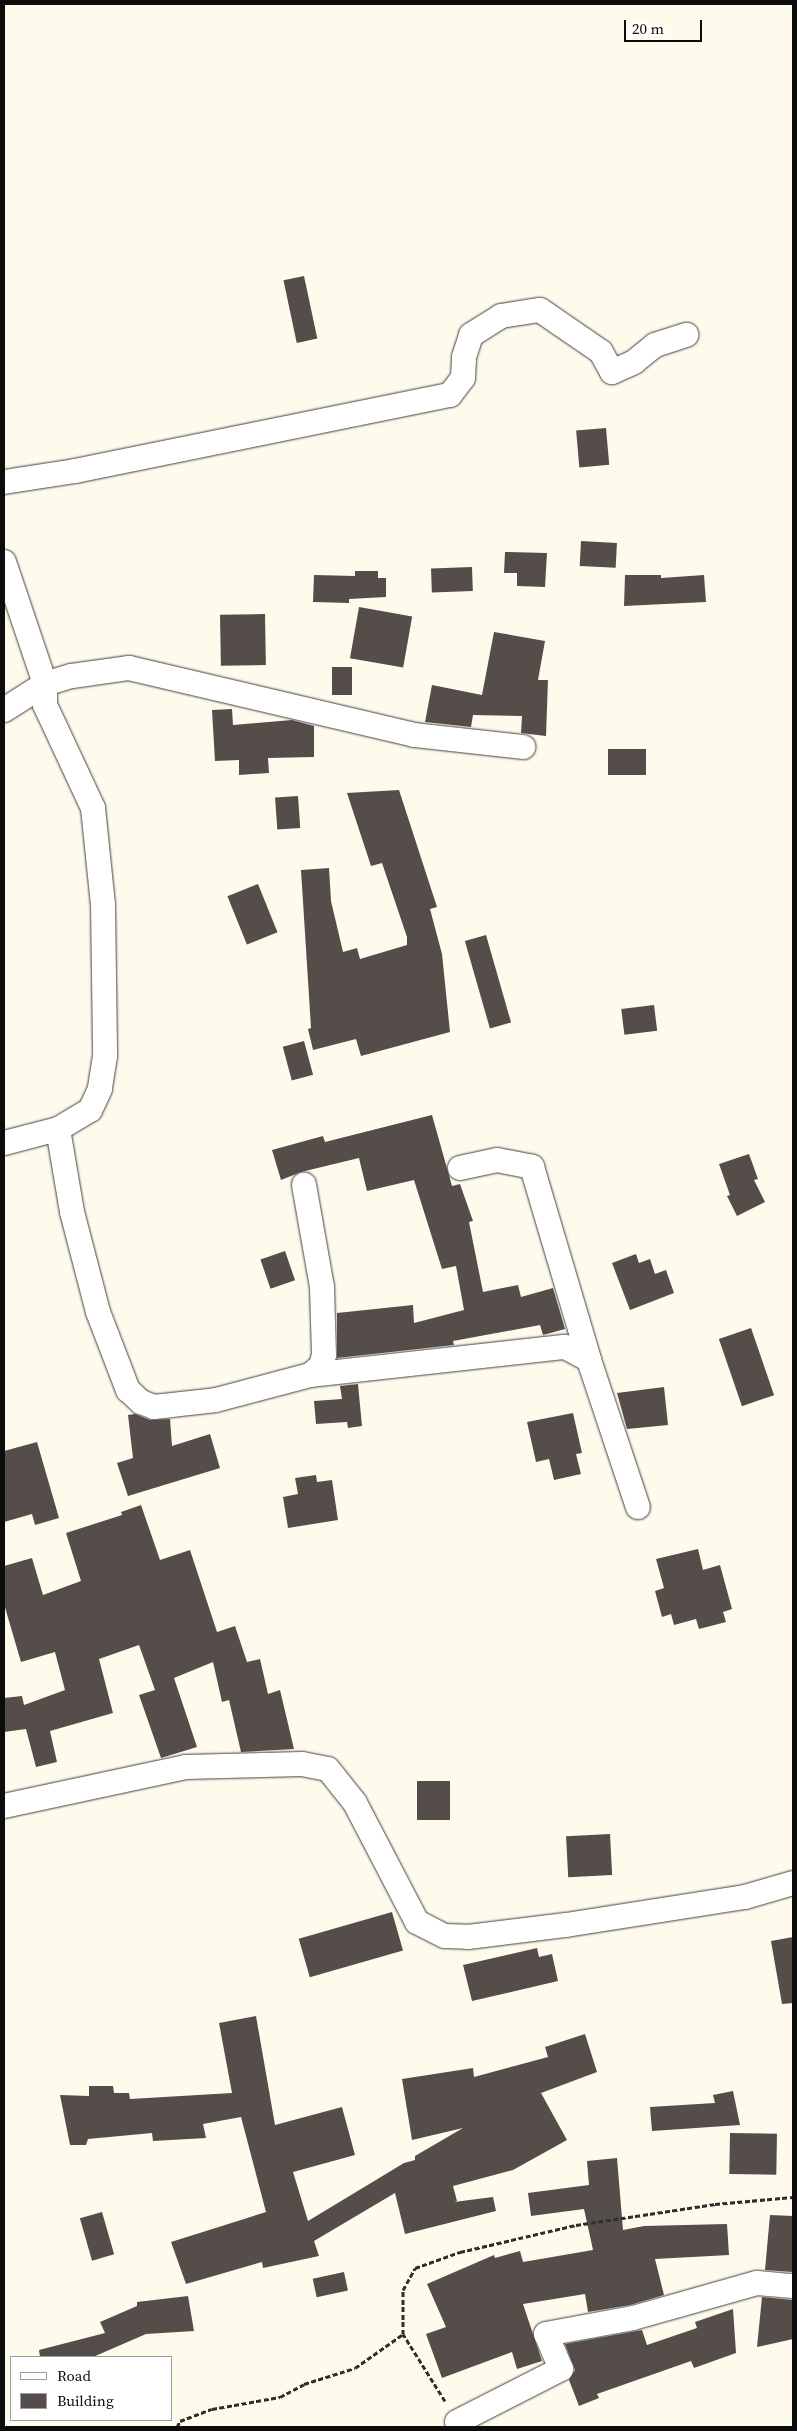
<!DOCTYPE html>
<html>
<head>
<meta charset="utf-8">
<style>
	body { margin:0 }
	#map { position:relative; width:797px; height:2431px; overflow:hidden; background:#fffbec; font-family:"Source Serif 4",serif }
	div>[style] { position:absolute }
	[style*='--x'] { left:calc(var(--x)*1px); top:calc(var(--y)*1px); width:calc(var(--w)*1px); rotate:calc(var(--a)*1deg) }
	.building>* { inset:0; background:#554d49; transform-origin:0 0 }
	.path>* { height:3px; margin-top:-1.5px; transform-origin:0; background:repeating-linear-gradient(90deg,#2e2e2e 0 5px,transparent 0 7.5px) }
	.roads { filter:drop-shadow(0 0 1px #3f3f3f) drop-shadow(0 0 1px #3f3f3f) }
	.street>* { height:24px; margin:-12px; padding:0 12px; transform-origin:12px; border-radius:12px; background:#fff }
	span { translate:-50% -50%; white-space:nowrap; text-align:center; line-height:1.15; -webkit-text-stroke:5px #fff; paint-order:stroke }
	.frame { position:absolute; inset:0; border:5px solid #0c0c0c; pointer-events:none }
	.legend { position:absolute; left:10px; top:2356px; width:162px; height:65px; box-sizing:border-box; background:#fff; border:1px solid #9e9e9e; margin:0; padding:6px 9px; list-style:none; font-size:15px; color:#0c0c0c }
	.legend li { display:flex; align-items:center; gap:10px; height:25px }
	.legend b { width:25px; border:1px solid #9e9e9e }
	.scale { position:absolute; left:624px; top:20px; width:78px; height:22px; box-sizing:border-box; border:2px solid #0c0c0c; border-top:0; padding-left:6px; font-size:15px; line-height:18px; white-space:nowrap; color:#0c0c0c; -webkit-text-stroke:4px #fff; paint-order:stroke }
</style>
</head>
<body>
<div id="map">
	<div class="building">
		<div style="left:304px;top:276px;width:64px;height:21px;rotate:78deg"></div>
		<div style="left:606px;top:428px;width:37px;height:30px;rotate:85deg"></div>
		<div style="left:581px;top:541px;width:36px;height:25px;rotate:3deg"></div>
		<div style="clip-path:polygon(505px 552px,547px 553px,545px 587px,517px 586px,517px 573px,504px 573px)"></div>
		<div style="left:472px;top:567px;width:24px;height:41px;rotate:88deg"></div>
		<div style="clip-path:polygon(355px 571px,378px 571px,378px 578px,386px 578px,386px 597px,349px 599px,349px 603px,313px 602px,314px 575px,355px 576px)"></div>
		<div style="clip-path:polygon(625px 575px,661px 575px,661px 578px,704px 575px,706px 602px,624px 606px)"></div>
		<div style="left:359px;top:607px;width:54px;height:52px;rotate:10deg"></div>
		<div style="left:265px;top:614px;width:51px;height:45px;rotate:89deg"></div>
		<div style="clip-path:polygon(494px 632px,545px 641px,538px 680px,548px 680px,546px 736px,521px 733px,522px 716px,473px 715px,471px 727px,425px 722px,432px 685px,482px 695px)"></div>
		<div style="left:332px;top:667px;width:20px;height:28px"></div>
		<div style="clip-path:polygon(232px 709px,233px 725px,292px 720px,314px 726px,314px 757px,268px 758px,269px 773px,239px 775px,239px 760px,215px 761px,212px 710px)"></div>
		<div style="left:608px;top:749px;width:38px;height:26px"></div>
		<div style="clip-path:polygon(399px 790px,437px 907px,430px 909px,442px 954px,450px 1032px,361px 1056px,356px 1039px,313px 1050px,308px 1029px,311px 1028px,301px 870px,329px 868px,331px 901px,343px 952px,357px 948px,360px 959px,407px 945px,407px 937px,382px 863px,371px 866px,347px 793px)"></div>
		<div style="left:298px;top:796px;width:32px;height:23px;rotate:86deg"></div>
		<div style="left:258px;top:884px;width:52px;height:33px;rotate:68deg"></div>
		<div style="left:486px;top:935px;width:91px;height:22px;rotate:74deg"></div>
		<div style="left:654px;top:1005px;width:26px;height:33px;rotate:83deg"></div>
		<div style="left:304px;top:1041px;width:35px;height:22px;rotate:75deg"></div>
		<div style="clip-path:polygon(432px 1115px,452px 1186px,460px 1184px,473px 1221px,469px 1222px,483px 1292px,518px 1285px,521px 1297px,553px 1288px,565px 1329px,543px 1335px,540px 1325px,453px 1341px,454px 1345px,337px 1358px,337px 1313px,413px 1305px,414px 1323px,464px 1310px,456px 1266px,442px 1269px,414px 1180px,367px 1191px,359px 1158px,301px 1172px,281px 1180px,272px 1150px,323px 1136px,325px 1142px)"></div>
		<div style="clip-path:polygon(749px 1154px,758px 1179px,754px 1180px,765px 1202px,737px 1216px,727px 1196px,730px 1195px,719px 1164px)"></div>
		<div style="left:285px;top:1251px;width:31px;height:26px;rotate:71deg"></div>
		<div style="clip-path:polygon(636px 1254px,639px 1263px,650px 1259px,655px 1274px,666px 1270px,674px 1293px,630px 1310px,612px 1263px)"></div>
		<div style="left:751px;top:1328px;width:71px;height:34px;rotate:71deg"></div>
		<div style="clip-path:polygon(358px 1384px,362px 1426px,348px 1428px,347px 1422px,316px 1424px,314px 1401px,342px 1399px,340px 1386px)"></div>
		<div style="clip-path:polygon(664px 1387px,668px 1425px,627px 1429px,617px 1393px)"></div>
		<div style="clip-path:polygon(573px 1413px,582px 1453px,576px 1454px,581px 1474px,554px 1480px,549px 1459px,536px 1462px,527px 1422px)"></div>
		<div style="clip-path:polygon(135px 1414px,150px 1420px,170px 1419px,172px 1446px,210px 1434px,220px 1468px,128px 1496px,117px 1463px,133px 1458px,128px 1415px)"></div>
		<div style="clip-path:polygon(37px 1442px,59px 1518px,35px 1525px,32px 1514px,4px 1522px,4px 1451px)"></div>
		<div style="clip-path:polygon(316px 1475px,317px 1482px,332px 1480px,338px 1520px,288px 1528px,283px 1497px,298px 1494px,295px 1478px)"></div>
		<div style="clip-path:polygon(141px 1505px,160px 1560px,190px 1550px,217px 1632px,235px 1626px,247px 1662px,260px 1659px,268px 1694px,280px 1690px,294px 1749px,241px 1752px,229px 1700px,222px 1702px,213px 1662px,174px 1678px,197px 1747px,161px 1758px,139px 1695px,155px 1690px,139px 1645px,99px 1659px,113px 1713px,50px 1731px,57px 1762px,36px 1767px,26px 1729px,4px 1732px,4px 1698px,22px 1696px,24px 1705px,65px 1690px,55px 1652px,21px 1662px,4px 1604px,4px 1566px,32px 1558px,43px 1595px,81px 1581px,66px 1533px,122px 1515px,121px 1512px)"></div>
		<div style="clip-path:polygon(698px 1549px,703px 1570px,720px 1565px,732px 1609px,723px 1612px,726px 1622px,699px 1629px,696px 1619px,674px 1625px,671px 1614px,662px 1617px,655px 1591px,664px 1588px,656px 1559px)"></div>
		<div style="left:450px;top:1781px;width:39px;height:33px;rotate:90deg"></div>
		<div style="left:610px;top:1834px;width:41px;height:44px;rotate:87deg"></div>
		<div style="left:392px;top:1912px;width:40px;height:97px;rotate:74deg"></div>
		<div style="clip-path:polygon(793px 1937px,793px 2003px,782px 2004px,771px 1941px)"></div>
		<div style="clip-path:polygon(537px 1948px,539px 1957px,552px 1954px,558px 1981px,472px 2001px,463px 1965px)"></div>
		<div style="clip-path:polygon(256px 2016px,275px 2125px,342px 2107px,355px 2155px,293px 2172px,308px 2221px,404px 2163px,415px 2160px,415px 2156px,463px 2128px,412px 2140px,402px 2079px,473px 2068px,474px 2077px,548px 2057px,545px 2047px,585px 2034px,597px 2072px,541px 2093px,567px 2140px,513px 2170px,453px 2186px,457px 2201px,454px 2202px,493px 2197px,496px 2211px,405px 2234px,395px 2193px,314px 2241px,319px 2256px,263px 2268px,262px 2262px,186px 2284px,171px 2242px,266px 2212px,241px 2117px,203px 2124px,206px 2138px,153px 2141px,152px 2133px,88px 2139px,86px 2145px,70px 2145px,60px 2095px,89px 2096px,89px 2086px,113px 2086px,114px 2093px,129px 2093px,130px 2099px,232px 2093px,219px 2023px)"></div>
		<div style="clip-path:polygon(733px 2091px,740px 2125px,652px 2131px,650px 2107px,715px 2103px,713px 2095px)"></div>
		<div style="left:730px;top:2133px;width:47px;height:41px;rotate:1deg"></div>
		<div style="clip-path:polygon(617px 2158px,623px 2230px,644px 2226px,727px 2224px,729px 2255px,655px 2259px,664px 2295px,630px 2305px,588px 2312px,585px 2294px,523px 2304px,542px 2361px,517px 2369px,512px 2352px,442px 2378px,426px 2334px,446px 2327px,427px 2284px,494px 2255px,495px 2258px,520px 2251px,523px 2262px,593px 2250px,584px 2209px,531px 2216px,528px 2193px,589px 2185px,587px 2161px)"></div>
		<div style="left:102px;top:2212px;width:44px;height:23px;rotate:74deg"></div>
		<div style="clip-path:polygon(770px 2215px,793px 2216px,793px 2272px,765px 2270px)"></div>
		<div style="left:344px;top:2272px;width:19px;height:32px;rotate:78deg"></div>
		<div style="clip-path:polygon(188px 2296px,194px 2331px,146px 2334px,93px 2357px,40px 2357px,39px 2350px,105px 2333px,100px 2322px,137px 2306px,137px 2302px)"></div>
		<div style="clip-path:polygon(762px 2297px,793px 2300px,793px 2339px,757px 2347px)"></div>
		<div style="clip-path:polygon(733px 2309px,736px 2353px,694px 2368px,691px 2361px,597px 2394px,599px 2398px,579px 2406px,569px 2380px,575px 2370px,565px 2344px,642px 2330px,647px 2345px,697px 2328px,695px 2322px)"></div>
	</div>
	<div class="path">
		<div style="--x:445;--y:2401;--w:79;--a:-122.1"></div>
		<div style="--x:403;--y:2334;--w:44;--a:-90"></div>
		<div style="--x:403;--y:2290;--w:25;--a:-61"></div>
		<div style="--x:415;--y:2268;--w:48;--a:-19.6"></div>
		<div style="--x:460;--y:2252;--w:119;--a:-13.1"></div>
		<div style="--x:576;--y:2225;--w:141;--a:-8.6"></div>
		<div style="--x:715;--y:2204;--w:78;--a:-5.1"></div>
		<div style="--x:177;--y:2427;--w:7;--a:-63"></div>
		<div style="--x:180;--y:2421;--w:34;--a:-21"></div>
		<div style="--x:212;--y:2409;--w:69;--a:-10"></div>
		<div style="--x:280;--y:2397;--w:27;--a:-28"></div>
		<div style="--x:304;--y:2384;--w:53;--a:-17.4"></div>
		<div style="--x:355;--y:2368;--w:59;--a:-35.3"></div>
	</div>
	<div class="roads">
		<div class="street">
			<div style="--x:4;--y:482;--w:72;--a:-8.8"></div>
			<div style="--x:75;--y:471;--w:383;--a:-11.5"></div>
			<div style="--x:450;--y:395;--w:21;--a:-53"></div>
			<div style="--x:463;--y:378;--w:21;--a:-87"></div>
			<div style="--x:464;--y:357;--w:23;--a:-72"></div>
			<div style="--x:471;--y:335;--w:36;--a:-32"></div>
			<div style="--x:501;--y:316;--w:39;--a:-9"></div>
			<div style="--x:540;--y:310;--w:74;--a:34.5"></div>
			<div style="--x:601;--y:352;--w:23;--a:61"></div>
			<div style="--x:612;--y:372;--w:24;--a:-24"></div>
			<div style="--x:634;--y:362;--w:27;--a:-39"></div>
			<div style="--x:655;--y:345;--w:33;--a:-18"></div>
			<div style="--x:4;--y:562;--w:129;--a:71.4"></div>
			<div style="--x:45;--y:684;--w:21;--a:90"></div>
			<div style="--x:45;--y:705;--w:114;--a:65"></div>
			<div style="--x:93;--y:808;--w:98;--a:84.1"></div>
			<div style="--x:103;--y:905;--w:151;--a:89.2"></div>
			<div style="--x:105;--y:1056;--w:33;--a:99"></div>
			<div style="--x:100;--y:1089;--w:23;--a:115"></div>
			<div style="--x:90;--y:1110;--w:37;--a:149"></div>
			<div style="--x:58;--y:1129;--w:56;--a:165.5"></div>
			<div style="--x:4;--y:710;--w:49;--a:-32.4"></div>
			<div style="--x:45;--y:684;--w:28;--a:-17"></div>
			<div style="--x:72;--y:676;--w:58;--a:-8"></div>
			<div style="--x:129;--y:668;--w:293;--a:13.2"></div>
			<div style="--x:414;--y:735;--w:110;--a:6.3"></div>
			<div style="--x:58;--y:1129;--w:84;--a:80.4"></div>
			<div style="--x:72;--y:1212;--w:103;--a:75.4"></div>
			<div style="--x:98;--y:1312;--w:84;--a:69"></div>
			<div style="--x:128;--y:1390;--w:18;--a:43"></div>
			<div style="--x:141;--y:1402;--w:14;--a:21"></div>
			<div style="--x:154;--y:1407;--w:62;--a:-6.4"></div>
			<div style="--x:216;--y:1400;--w:97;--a:-14.9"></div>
			<div style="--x:310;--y:1375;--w:14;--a:-39"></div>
			<div style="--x:321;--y:1366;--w:11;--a:-75"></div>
			<div style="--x:324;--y:1355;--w:68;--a:-91.7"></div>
			<div style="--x:322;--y:1287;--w:104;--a:-100"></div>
			<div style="--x:460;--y:1168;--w:38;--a:-12"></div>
			<div style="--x:497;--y:1160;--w:36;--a:11"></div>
			<div style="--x:532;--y:1167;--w:201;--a:73.5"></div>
			<div style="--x:310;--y:1375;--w:257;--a:-6.3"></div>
			<div style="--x:565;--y:1347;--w:27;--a:28"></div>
			<div style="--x:589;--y:1360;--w:155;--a:71.6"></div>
			<div style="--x:4;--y:1806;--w:186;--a:-12.1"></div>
			<div style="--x:186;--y:1767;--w:116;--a:-1.5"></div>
			<div style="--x:302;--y:1764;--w:26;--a:11"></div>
			<div style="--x:328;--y:1769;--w:43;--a:51.5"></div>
			<div style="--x:355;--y:1803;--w:134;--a:62.5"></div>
			<div style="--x:417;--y:1922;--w:31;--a:27"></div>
			<div style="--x:445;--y:1936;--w:23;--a:2"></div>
			<div style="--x:468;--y:1937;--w:99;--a:-7"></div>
			<div style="--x:566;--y:1925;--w:181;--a:-8.9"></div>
			<div style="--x:745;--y:1897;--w:50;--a:-16.3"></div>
			<div style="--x:457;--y:2422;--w:117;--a:-27"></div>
			<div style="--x:561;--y:2369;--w:38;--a:-113"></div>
			<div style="--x:546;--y:2334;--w:88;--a:-10.4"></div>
			<div style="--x:633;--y:2318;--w:129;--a:-15.8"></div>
			<div style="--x:757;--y:2283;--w:36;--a:5"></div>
		</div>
	</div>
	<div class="frame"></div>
	<ul class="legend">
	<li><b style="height:6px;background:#fff"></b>Road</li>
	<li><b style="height:14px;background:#554d49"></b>Building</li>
	</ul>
	<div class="scale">20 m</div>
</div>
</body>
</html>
